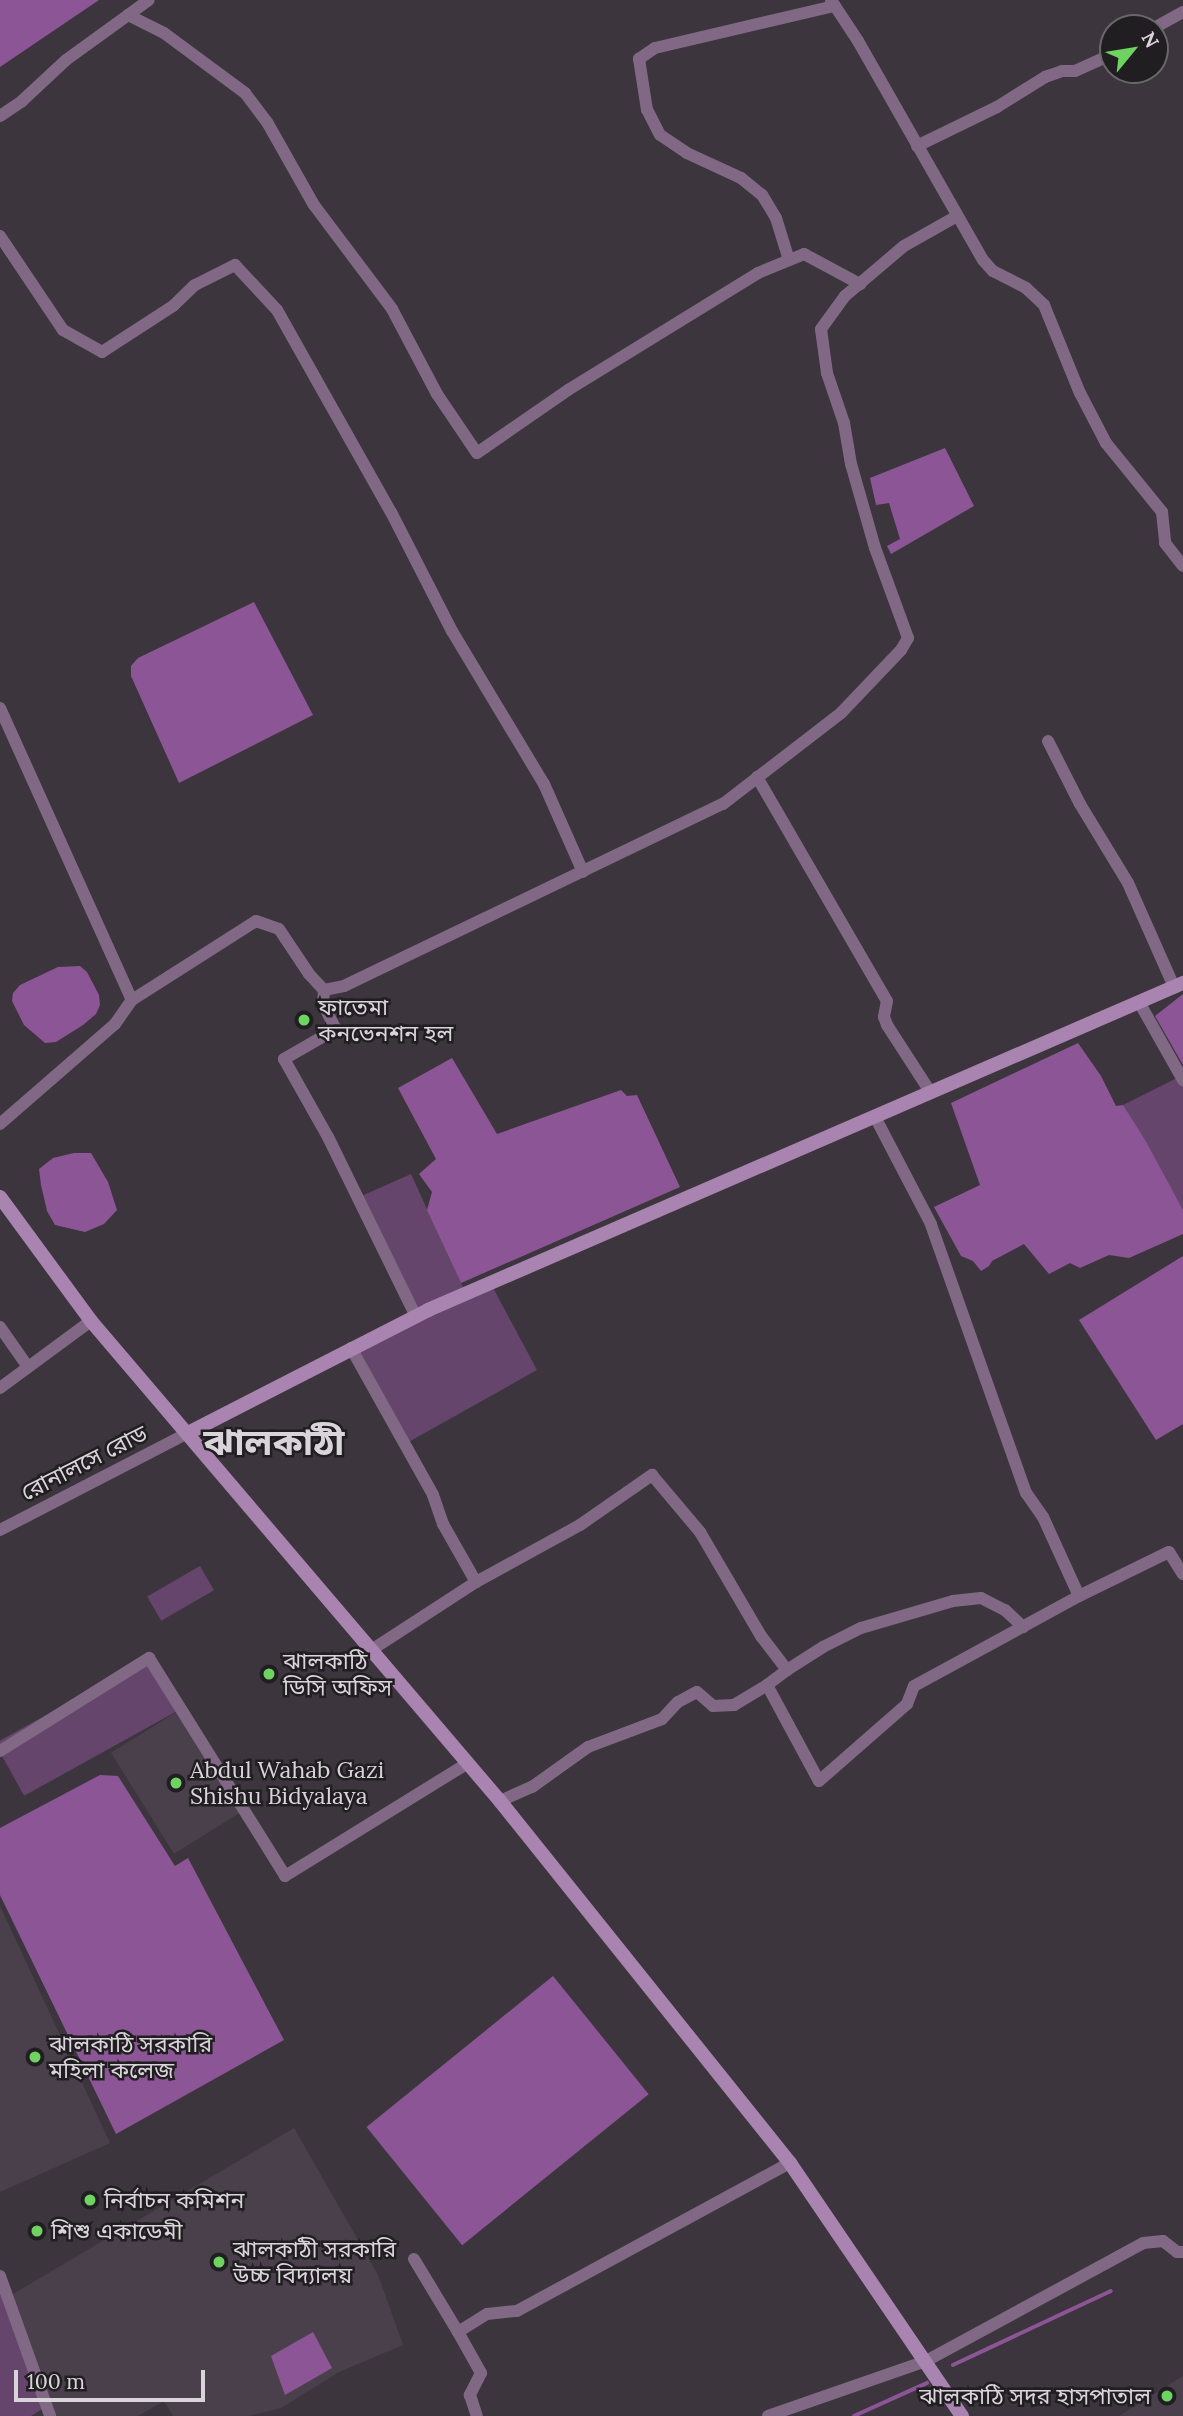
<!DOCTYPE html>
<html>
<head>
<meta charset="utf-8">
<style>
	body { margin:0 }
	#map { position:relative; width:1183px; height:2416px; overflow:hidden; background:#3c353d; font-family:Lora,"Noto Sans Bengali",serif }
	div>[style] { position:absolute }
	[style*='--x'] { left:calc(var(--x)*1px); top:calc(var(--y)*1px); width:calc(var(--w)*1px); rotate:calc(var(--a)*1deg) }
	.built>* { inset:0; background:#4a404c; transform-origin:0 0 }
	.green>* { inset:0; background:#66456c; transform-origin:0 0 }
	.water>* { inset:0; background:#8c5696; transform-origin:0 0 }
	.stream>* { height:3.5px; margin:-1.75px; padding:0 1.75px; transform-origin:1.75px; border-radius:1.75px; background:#8c5696 }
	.street>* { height:12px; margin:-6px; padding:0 6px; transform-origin:6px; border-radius:6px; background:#816986 }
	.secondary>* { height:14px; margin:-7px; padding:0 7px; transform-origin:7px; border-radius:7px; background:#aa84b1 }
	.dots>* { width:19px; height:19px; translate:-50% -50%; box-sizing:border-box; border:4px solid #211e21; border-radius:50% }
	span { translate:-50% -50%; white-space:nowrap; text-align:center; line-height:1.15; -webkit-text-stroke:5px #211e21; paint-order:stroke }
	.poi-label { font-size:23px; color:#d8d4d9 }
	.left { translate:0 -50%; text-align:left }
	.right { translate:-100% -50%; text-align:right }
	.street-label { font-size:23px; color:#d8d4d9 }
	.town-label { font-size:37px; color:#d8d4d9; font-weight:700 }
	.north { position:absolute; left:1099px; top:14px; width:70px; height:70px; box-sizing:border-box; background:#211e21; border:2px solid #6a676b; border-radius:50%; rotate:60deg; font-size:19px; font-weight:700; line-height:28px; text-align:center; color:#d8d4d9 }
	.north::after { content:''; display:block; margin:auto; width:24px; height:32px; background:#6ed360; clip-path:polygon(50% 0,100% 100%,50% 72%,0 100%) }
	.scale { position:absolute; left:14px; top:2370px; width:191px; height:32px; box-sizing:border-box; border:4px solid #d8d4d9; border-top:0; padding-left:9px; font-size:21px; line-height:24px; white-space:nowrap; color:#d8d4d9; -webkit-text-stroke:5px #211e21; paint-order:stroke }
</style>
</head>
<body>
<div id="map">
	<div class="built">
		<div style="left:178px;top:1711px;width:119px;height:79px;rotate:58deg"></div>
		<div style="clip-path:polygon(0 1906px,110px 2143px,0 2192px)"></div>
		<div style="clip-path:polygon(294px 2128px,378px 2275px,403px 2345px,339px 2372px,281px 2408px,249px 2416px,173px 2416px,164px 2401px,138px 2416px,54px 2416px,13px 2294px)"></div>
		<div style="clip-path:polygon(1183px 2376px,1183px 2416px,1119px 2416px)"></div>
	</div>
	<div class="green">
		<div style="clip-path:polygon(1181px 1076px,1183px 1080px,1183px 1210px,1123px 1105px)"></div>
		<div style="clip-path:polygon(411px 1174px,466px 1294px,491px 1284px,537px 1370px,405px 1444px,351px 1348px,416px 1318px,357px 1198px)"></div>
		<div style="left:200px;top:1566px;width:28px;height:61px;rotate:60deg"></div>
		<div style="left:149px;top:1658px;width:60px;height:176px;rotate:61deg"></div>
		<div style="clip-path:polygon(0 2291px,42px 2409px,31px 2416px,0 2416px)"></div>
	</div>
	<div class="water">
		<div style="clip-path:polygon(0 0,99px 0,0 67px)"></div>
		<div style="clip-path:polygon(945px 448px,974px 506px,891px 554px,887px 546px,900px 539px,889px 503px,876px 505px,870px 478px)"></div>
		<div style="clip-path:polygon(254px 602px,313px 715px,179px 783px,131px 676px,131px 666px,138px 658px)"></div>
		<div style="clip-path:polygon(58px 967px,80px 966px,87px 972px,99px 995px,100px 1005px,96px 1014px,83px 1025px,56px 1042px,45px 1043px,24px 1025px,12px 1001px,13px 993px,20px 985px)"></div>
		<div style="clip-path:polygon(1183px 994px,1183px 1065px,1155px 1016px)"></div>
		<div style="clip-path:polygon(1078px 1043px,1101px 1076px,1116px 1106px,1123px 1105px,1145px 1140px,1183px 1210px,1183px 1234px,1129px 1258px,1109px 1255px,1080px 1268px,1070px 1263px,1049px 1274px,1024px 1244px,992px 1261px,989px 1266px,981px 1271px,973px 1261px,961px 1256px,934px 1207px,980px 1185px,951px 1103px)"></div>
		<div style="clip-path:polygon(452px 1058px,497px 1134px,621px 1090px,627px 1096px,637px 1095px,680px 1187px,461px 1283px,427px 1210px,432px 1192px,419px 1174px,436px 1159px,398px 1088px)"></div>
		<div style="clip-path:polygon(74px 1153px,91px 1153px,108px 1182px,117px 1210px,104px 1224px,85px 1232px,55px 1225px,47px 1211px,41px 1185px,39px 1169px,53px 1158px)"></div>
		<div style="clip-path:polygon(1183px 1256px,1183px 1424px,1156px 1440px,1079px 1320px)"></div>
		<div style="clip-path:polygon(100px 1775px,118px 1776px,175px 1866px,188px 1858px,284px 2040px,116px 2134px,0 1895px,0 1828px)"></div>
		<div style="left:553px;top:1976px;width:152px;height:240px;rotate:51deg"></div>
		<div style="clip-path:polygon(313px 2332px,332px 2368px,285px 2395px,271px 2356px)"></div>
	</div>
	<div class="stream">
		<div style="--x:953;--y:2365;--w:174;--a:-25.1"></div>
		<div style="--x:854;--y:2416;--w:80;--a:-24.3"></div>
	</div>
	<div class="street">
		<div style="--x:831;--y:0;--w:49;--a:56.6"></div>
		<div style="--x:858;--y:41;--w:252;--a:60.3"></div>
		<div style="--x:983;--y:260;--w:15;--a:48"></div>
		<div style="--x:993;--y:271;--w:37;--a:27"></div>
		<div style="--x:1026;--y:288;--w:25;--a:43"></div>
		<div style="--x:1044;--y:305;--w:95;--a:67.8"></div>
		<div style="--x:1080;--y:393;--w:56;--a:62.5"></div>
		<div style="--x:1106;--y:443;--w:89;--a:50.9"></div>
		<div style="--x:1162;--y:512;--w:31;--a:84"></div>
		<div style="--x:1165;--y:543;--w:29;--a:52"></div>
		<div style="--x:128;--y:15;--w:40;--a:26.6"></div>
		<div style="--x:164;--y:33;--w:101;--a:36.5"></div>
		<div style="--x:245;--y:93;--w:36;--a:53"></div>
		<div style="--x:267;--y:122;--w:95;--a:60.5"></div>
		<div style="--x:314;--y:205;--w:130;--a:53.1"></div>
		<div style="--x:392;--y:309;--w:96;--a:62.1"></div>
		<div style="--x:437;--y:394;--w:71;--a:55.9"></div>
		<div style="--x:477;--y:453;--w:111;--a:-34.7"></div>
		<div style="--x:568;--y:390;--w:223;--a:-31.6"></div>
		<div style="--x:758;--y:273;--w:50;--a:-22.4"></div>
		<div style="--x:804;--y:254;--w:64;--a:28.2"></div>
		<div style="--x:1154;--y:28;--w:33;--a:-29"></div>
		<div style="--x:0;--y:116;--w:27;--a:-34"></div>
		<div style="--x:22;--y:101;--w:60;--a:-43"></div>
		<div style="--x:66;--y:60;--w:102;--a:-35.9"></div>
		<div style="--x:917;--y:146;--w:89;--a:-26"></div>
		<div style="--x:997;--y:107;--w:57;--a:-32"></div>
		<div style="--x:1045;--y:77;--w:18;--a:-19"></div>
		<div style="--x:1062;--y:71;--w:13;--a:0"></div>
		<div style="--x:1075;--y:71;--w:42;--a:-24.1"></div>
		<div style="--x:0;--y:236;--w:113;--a:56.2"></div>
		<div style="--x:63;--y:330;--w:45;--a:29.4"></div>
		<div style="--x:102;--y:352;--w:85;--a:-32.9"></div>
		<div style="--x:173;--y:306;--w:30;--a:-44"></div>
		<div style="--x:195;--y:285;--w:45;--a:-26.6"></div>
		<div style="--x:235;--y:265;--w:62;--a:47"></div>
		<div style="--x:277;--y:310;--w:232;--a:60.6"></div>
		<div style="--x:391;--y:512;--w:134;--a:62.9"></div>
		<div style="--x:452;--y:631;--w:179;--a:59"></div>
		<div style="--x:544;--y:784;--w:96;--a:66.1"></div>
		<div style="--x:789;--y:260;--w:44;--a:-107.2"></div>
		<div style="--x:776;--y:218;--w:27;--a:-121"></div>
		<div style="--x:762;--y:195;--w:27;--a:-141"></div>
		<div style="--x:741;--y:178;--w:60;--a:-155.2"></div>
		<div style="--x:687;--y:153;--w:32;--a:-146"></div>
		<div style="--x:660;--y:135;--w:28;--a:-117"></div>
		<div style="--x:647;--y:110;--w:52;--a:-98.9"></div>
		<div style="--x:639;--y:59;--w:19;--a:-35"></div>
		<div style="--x:655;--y:48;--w:184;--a:-13.2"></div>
		<div style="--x:0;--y:708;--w:320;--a:65.7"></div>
		<div style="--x:1048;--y:741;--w:71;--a:63.1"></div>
		<div style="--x:1080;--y:804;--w:92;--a:58.7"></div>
		<div style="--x:1128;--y:883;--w:114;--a:66.1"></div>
		<div style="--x:757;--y:777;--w:259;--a:59.9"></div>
		<div style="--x:887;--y:1001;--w:16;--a:101"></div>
		<div style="--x:884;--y:1017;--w:9;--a:69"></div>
		<div style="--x:887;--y:1025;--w:81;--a:57.1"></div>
		<div style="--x:324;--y:990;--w:14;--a:94"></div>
		<div style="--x:323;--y:1004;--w:28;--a:63"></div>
		<div style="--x:336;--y:1029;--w:60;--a:150"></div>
		<div style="--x:284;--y:1059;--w:90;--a:60.6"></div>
		<div style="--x:328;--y:1137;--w:200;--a:63.9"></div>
		<div style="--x:1139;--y:1002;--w:90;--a:60.6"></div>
		<div style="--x:0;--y:1124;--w:152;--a:-41"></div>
		<div style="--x:115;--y:1024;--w:29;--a:-55"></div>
		<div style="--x:132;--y:1000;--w:147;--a:-32.5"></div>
		<div style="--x:256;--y:921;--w:24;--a:19"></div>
		<div style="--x:279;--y:929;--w:54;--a:56.3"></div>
		<div style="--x:309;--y:974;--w:22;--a:47"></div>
		<div style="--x:324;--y:990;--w:20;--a:-11"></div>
		<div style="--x:344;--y:986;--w:420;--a:-25.7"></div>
		<div style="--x:723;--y:804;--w:149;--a:-37.6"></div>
		<div style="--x:841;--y:713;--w:87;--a:-46.4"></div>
		<div style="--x:901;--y:650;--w:14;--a:-60"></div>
		<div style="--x:908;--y:638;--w:96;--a:-110.1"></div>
		<div style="--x:875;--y:548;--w:87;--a:-105.9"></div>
		<div style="--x:851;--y:464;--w:42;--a:-99.7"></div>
		<div style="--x:844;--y:423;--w:53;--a:-108.8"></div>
		<div style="--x:827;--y:373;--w:44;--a:-97.8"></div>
		<div style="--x:821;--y:329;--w:41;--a:-54"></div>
		<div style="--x:845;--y:296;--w:77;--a:-40.3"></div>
		<div style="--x:904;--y:246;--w:61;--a:-29.5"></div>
		<div style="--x:0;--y:1327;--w:49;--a:55"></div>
		<div style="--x:351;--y:1348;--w:168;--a:60.8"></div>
		<div style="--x:433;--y:1495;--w:31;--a:71"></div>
		<div style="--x:443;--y:1524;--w:67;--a:60.4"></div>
		<div style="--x:476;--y:1582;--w:123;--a:147"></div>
		<div style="--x:0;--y:1388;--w:113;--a:-36.4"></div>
		<div style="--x:0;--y:1530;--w:212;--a:-27.3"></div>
		<div style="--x:476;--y:1582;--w:119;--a:-28.7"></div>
		<div style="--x:580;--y:1525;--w:88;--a:-34.8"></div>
		<div style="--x:652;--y:1475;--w:75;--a:49.9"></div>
		<div style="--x:700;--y:1532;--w:121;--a:59.6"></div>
		<div style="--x:761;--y:1636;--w:43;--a:52.6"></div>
		<div style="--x:787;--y:1670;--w:25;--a:143"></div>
		<div style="--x:1079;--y:1596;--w:100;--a:-26.1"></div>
		<div style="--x:1169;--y:1552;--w:26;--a:58"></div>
		<div style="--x:787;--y:1670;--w:43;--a:-32.6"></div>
		<div style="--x:823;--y:1647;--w:42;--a:-26.6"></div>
		<div style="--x:861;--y:1628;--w:96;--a:-16.4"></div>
		<div style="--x:953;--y:1601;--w:28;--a:-6"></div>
		<div style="--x:981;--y:1598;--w:27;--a:27"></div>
		<div style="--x:1005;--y:1610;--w:25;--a:43"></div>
		<div style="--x:0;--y:1751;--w:176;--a:-32"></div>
		<div style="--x:149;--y:1658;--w:257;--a:58"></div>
		<div style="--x:285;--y:1876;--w:213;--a:-31.7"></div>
		<div style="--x:500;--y:1801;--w:35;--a:-24"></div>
		<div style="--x:532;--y:1787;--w:69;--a:-35.5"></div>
		<div style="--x:588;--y:1747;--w:79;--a:-20.7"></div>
		<div style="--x:662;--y:1719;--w:23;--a:-47"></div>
		<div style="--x:678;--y:1702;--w:21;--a:-28"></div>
		<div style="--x:697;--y:1692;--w:21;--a:41"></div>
		<div style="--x:713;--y:1706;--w:21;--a:-3"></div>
		<div style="--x:734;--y:1705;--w:39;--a:-31"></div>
		<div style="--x:767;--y:1685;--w:109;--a:61.6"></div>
		<div style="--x:819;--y:1781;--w:117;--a:-41.2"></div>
		<div style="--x:907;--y:1704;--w:19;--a:-69"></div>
		<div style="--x:914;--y:1686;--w:188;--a:-28.6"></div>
		<div style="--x:1079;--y:1596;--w:87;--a:-114.5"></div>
		<div style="--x:1043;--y:1517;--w:29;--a:-125"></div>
		<div style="--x:1026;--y:1493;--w:285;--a:-109.5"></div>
		<div style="--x:931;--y:1224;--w:121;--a:-117.6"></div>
		<div style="--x:414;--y:2259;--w:85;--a:58.9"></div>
		<div style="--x:458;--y:2332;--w:34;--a:-32"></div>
		<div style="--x:487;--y:2314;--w:30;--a:-6"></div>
		<div style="--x:517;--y:2311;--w:311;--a:-28.5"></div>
		<div style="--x:0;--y:2276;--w:149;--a:70.3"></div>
		<div style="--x:458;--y:2332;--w:47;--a:60.7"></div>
		<div style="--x:481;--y:2373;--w:25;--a:117"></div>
		<div style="--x:470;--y:2395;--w:22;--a:72"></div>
		<div style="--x:768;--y:2416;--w:167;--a:-19.2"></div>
		<div style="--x:926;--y:2361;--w:247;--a:-28.5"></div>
		<div style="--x:1143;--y:2243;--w:20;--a:-6"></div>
		<div style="--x:1163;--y:2241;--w:18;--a:38"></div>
		<div style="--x:1177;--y:2252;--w:6;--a:0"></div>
	</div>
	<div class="secondary">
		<div style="--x:0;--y:1197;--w:154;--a:53.7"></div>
		<div style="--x:91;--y:1321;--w:631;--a:49.57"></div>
		<div style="--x:500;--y:1801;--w:464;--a:51.3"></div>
		<div style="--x:790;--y:2163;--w:306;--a:55.8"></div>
		<div style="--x:188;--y:1433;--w:270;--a:-27.1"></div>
		<div style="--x:428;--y:1310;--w:823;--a:-23.42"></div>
	</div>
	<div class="dots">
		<div style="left:304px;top:1020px;background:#6ed360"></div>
		<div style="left:269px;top:1674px;background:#6ed360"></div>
		<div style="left:176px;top:1783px;background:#6ed360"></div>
		<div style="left:35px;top:2057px;background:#6ed360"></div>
		<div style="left:90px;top:2200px;background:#6ed360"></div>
		<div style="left:37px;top:2231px;background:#6ed360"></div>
		<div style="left:219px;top:2262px;background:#6ed360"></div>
		<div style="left:1167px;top:2396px;background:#6ed360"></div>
	</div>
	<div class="poi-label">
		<span class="left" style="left:318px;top:1020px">ফাতেমা<br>কনভেনশন হল</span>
		<span class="left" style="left:283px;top:1674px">ঝালকাঠি<br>ডিসি অফিস</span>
		<span class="left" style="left:190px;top:1783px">Abdul Wahab Gazi<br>Shishu Bidyalaya</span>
		<span class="left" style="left:49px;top:2057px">ঝালকাঠি সরকারি<br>মহিলা কলেজ</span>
		<span class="left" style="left:104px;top:2200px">নির্বাচন কমিশন</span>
		<span class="left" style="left:51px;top:2231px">শিশু একাডেমী</span>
		<span class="left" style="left:233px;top:2262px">ঝালকাঠী সরকারি<br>উচ্চ বিদ্যালয়</span>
		<span class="right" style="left:1151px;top:2396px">ঝালকাঠি সদর হাসপাতাল</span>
	</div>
	<div class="street-label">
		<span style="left:84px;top:1463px;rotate:-27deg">রোনালসে রোড</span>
	</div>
	<div class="town-label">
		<span style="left:274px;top:1442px">ঝালকাঠী</span>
	</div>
	<div class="north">N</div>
	<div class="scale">100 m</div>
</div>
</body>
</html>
